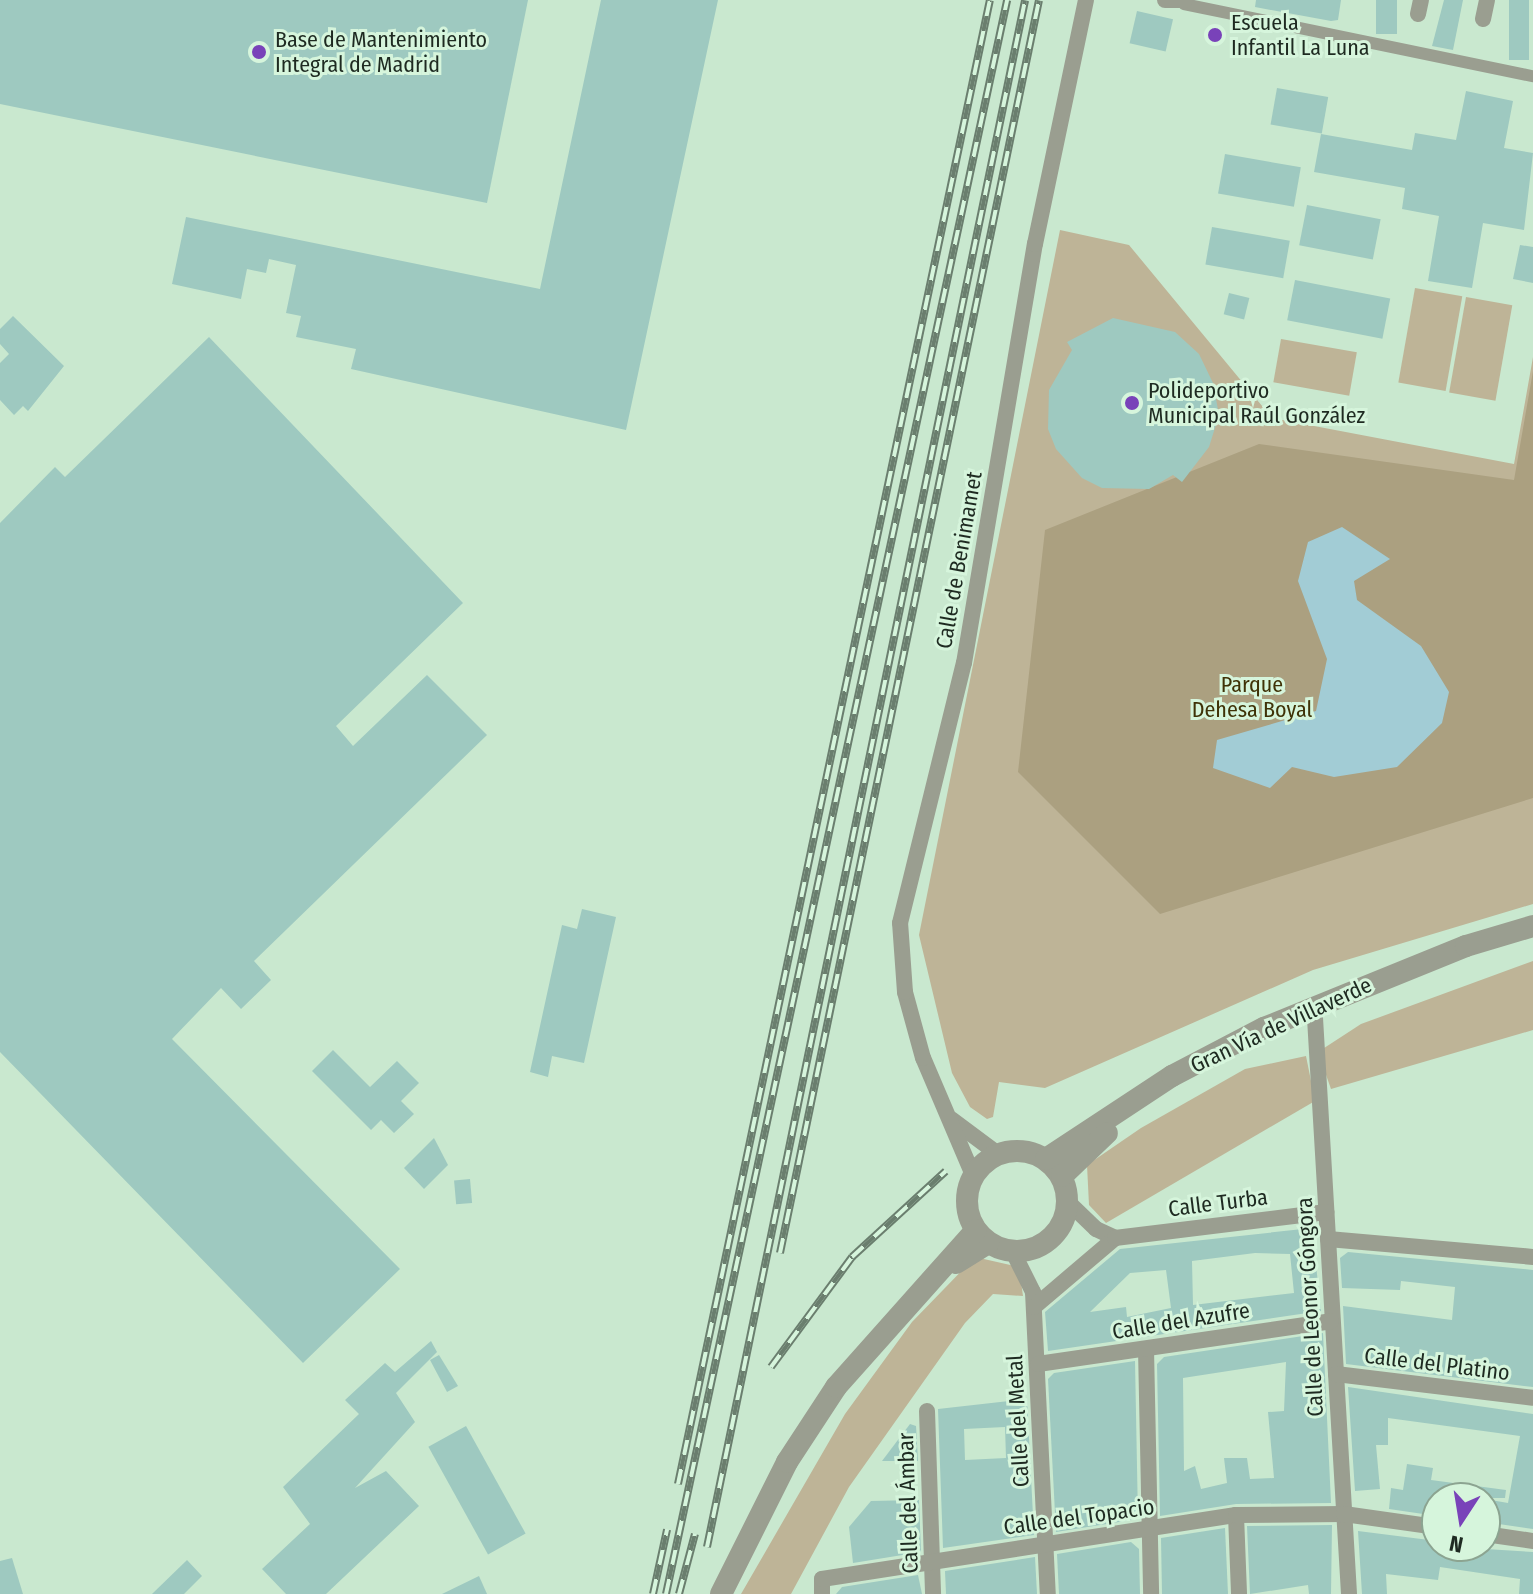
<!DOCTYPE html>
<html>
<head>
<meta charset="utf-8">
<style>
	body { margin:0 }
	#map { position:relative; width:1533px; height:1594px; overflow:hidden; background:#c9e8cf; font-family:"Fira Sans Condensed",sans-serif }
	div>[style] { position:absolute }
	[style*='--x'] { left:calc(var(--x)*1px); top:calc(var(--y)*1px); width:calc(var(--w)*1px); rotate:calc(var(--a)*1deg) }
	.green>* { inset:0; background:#beb497; transform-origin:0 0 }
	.forest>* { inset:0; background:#aba080 }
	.water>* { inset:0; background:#a2ccd5 }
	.building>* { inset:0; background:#9ec9c0; transform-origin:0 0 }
	.pedestrian>* { height:12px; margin:-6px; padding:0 6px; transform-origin:6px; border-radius:6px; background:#9a9e90 }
	.minor>* { height:16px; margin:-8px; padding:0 8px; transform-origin:8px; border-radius:8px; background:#9a9e90 }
	.tertiary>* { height:22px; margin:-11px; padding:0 11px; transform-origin:11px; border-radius:11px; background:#9a9e90 }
	.tertiary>.ring { margin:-11px; padding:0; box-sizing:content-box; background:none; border:22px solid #9a9e90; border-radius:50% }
	.rail>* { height:8px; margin-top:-4px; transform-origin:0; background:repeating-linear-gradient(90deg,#d6f5dc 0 15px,#6a7e6e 0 30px); box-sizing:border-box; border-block:2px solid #6a7e6e }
	.dots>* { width:22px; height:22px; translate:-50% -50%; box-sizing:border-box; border:4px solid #d6f5dc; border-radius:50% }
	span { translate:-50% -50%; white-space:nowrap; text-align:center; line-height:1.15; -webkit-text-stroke:6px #d6f5dc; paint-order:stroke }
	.poi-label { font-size:22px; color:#1e2a21 }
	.left { translate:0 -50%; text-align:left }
	.street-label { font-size:22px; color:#1e2a21 }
	.park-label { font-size:22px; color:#3f3207 }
	.north { position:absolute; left:1421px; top:1482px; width:80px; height:80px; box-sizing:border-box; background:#d6f5dc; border:2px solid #8ca491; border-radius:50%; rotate:192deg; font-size:22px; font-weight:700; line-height:32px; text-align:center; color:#1e2a21 }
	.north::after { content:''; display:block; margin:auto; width:28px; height:36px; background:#7942b9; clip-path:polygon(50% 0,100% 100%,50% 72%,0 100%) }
</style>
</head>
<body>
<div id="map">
	<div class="green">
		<div style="clip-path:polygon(1060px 230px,1129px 245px,1272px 418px,1514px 464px,1533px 357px,1533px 904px,1313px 970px,1045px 1088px,999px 1082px,993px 1117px,987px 1119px,970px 1107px,952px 1073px,919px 935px)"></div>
		<div style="left:1415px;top:288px;width:48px;height:96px;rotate:10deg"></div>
		<div style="left:1466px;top:297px;width:47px;height:97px;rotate:10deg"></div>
		<div style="left:1281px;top:339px;width:77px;height:44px;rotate:10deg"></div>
		<div style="clip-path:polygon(1533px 961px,1533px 1030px,1331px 1089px,1318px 1052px,1361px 1024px)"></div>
		<div style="clip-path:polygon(1306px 1056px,1315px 1101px,1106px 1223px,1089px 1205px,1087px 1165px,1141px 1128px,1245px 1069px)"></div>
		<div style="clip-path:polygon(975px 1257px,1019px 1267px,1023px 1296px,993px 1294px,965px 1323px,849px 1487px,791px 1594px,741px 1594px,845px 1414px,912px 1322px)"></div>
	</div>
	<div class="forest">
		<div style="clip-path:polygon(1533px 371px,1533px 798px,1160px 914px,1018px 772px,1045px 530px,1259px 444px,1514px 480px)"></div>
	</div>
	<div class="water">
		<div style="clip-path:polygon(1342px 527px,1390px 559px,1354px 581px,1357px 600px,1421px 646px,1449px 692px,1442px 723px,1397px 767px,1334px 777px,1292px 767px,1270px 788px,1213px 768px,1217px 740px,1316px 711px,1327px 659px,1298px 581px,1308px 542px)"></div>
	</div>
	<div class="building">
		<div style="clip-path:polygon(0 0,528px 0,487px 203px,0 104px)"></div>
		<div style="clip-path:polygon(601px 0,718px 0,626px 430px,351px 369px,356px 349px,296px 337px,301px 316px,286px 313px,296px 265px,269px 259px,266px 273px,247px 269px,241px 299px,172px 284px,186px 217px,540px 289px)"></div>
		<div style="clip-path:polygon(1256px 0,1341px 0,1338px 20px,1331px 21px,1255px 7px)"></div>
		<div style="left:1376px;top:0;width:21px;height:34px"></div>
		<div style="clip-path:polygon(1444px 0,1463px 0,1453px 50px,1432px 46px)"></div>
		<div style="left:1509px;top:0;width:20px;height:60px"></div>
		<div style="left:1137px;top:11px;width:37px;height:33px;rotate:13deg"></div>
		<div style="left:1277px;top:88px;width:52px;height:37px;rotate:10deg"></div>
		<div style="clip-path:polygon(1466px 91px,1513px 101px,1504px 148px,1533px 153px,1524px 230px,1483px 223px,1472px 288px,1428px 281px,1439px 216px,1402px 209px,1405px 188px,1314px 172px,1321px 134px,1412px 150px,1415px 133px,1456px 140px)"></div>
		<div style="left:1225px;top:154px;width:77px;height:40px;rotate:10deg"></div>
		<div style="left:1307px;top:205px;width:75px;height:41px;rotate:11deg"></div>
		<div style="left:1212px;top:227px;width:79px;height:38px;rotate:10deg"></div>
		<div style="clip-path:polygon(1520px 245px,1533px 247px,1533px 283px,1513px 279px)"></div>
		<div style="left:1295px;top:280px;width:97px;height:41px;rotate:11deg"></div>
		<div style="left:1229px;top:293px;width:21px;height:22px;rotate:14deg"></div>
		<div style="clip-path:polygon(13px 316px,64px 366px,28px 411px,23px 406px,14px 415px,0 400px,0 363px,9px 354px,0 344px,0 329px)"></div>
		<div style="clip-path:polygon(1113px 318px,1175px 332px,1199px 354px,1213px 383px,1219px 415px,1209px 447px,1182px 482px,1173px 475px,1149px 489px,1102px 488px,1082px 478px,1056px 449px,1048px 429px,1049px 390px,1072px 350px,1067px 342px)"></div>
		<div style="clip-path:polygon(209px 337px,463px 603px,336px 726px,353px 746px,427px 675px,487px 735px,254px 961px,271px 980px,241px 1009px,221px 988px,172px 1039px,400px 1269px,303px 1363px,0 1052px,0 523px,55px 467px,65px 477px)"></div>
		<div style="clip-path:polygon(582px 909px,616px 917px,584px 1063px,552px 1056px,548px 1077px,530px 1072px,562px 925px,577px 929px)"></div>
		<div style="clip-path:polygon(333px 1050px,370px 1087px,397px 1061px,419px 1083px,401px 1101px,414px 1114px,394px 1133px,381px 1120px,371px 1130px,312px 1071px)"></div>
		<div style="clip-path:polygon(434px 1138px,448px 1165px,424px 1189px,404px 1168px)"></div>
		<div style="left:470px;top:1179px;width:24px;height:16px;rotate:85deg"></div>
		<div style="clip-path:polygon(evenodd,1312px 1228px,1321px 1311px,1048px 1351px,1045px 1312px,1120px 1249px,1312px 1228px,1255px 1253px,1290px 1254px,1294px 1293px,1193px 1305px,1192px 1261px,1255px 1253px,1312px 1228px,1166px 1270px,1171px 1308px,1127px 1317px,1126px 1307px,1090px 1312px,1130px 1273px,1166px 1270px)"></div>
		<div style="clip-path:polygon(1348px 1252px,1533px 1270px,1533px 1387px,1346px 1364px,1343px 1306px,1452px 1320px,1455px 1287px,1401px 1281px,1400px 1290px,1342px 1288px,1340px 1258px)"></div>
		<div style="clip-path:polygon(evenodd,1323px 1333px,1331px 1503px,1236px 1504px,1160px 1516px,1157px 1364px,1164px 1357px,1323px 1333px,1286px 1362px,1284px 1411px,1268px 1412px,1274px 1478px,1250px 1479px,1247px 1458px,1224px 1458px,1227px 1483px,1201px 1489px,1195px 1466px,1184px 1471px,1183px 1378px,1286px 1362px)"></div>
		<div style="clip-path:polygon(431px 1341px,437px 1352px,396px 1393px,415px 1422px,355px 1488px,386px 1471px,419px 1506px,326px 1594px,286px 1594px,262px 1569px,310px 1524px,283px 1487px,359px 1414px,345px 1400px,385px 1363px,395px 1372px)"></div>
		<div style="clip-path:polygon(439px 1355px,458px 1386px,447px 1392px,430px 1360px)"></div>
		<div style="clip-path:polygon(1135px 1361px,1138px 1519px,1056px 1532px,1048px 1379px,1054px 1373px)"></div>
		<div style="clip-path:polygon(1348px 1387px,1533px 1414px,1533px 1529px,1485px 1522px,1485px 1499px,1508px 1503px,1520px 1436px,1388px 1418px,1388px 1445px,1376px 1445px,1380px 1489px,1355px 1491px)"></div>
		<div style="clip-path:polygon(evenodd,1027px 1399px,1034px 1535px,943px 1548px,938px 1409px,1027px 1399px,1005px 1427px,1006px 1458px,965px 1460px,964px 1429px,1005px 1427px)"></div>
		<div style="clip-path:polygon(910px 1424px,916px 1426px,918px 1461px,882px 1461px)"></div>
		<div style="left:466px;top:1426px;width:123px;height:43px;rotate:61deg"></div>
		<div style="clip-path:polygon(1407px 1464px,1433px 1468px,1431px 1480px,1506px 1490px,1505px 1498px,1437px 1498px,1437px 1516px,1389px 1509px,1391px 1488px,1403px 1490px)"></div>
		<div style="clip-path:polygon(919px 1500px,921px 1552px,853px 1563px,849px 1527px,871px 1501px)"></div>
		<div style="clip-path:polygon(1332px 1525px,1331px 1594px,1309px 1594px,1308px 1585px,1250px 1594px,1247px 1526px)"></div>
		<div style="clip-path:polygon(1225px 1528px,1228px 1594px,1162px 1594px,1161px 1538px)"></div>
		<div style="clip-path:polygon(1358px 1531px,1437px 1541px,1437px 1546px,1533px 1552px,1533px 1594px,1519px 1594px,1520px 1579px,1440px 1567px,1438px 1580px,1386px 1574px,1387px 1594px,1362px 1594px)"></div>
		<div style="clip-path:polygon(1131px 1542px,1139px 1549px,1140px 1594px,1059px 1594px,1057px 1554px)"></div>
		<div style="clip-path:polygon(1035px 1557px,1037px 1594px,946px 1594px,945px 1571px)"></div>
		<div style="clip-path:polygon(12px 1558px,23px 1594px,0 1594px,0 1561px)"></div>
		<div style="clip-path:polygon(187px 1560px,202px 1576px,184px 1594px,152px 1594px)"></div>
		<div style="clip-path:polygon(918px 1575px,922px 1594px,836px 1594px,842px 1587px)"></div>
		<div style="clip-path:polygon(479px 1576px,487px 1594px,442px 1594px)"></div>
	</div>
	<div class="pedestrian">
		<div style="--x:1184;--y:4;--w:356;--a:11.7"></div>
	</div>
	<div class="minor">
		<div style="--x:1165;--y:0;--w:20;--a:0"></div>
		<div style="--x:1418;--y:14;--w:14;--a:-78"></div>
		<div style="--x:1483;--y:19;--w:19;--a:-78"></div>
		<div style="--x:1315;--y:1018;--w:577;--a:86.62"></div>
		<div style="--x:951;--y:1119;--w:59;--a:36.7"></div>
		<div style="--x:973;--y:1175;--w:127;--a:-113.1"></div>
		<div style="--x:923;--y:1058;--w:68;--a:-105.3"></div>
		<div style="--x:905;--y:992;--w:69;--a:-94.1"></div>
		<div style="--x:900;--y:923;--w:268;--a:-76.2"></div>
		<div style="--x:964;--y:663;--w:425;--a:-80.4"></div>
		<div style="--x:1035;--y:244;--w:249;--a:-78.2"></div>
		<div style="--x:1068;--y:1202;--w:39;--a:44"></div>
		<div style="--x:1096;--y:1229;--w:21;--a:25"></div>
		<div style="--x:1328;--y:1239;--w:206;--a:5"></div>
		<div style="--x:1013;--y:1252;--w:45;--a:63.4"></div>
		<div style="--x:1033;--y:1292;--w:302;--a:87.2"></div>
		<div style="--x:1034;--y:1307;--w:106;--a:-40.4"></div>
		<div style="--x:1115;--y:1238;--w:213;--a:-7"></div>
		<div style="--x:1146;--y:1349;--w:245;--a:88.8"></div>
		<div style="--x:1038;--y:1364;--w:296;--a:-8.3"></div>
		<div style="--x:1336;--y:1374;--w:198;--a:6.9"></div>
		<div style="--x:927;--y:1411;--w:183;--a:88.1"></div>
		<div style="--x:1236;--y:1515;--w:79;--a:87.8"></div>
		<div style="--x:1485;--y:1534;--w:49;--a:8.3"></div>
		<div style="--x:822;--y:1594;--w:15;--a:-90"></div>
		<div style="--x:822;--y:1579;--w:419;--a:-8.8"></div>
		<div style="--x:1236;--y:1515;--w:108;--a:-0.5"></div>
		<div style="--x:1344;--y:1514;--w:94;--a:8"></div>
	</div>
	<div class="tertiary">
		<div class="ring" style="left:967px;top:1151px;width:78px;height:78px"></div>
		<div style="--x:1046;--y:1159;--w:151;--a:-33.4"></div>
		<div style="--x:1172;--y:1076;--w:104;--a:-27.6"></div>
		<div style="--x:1264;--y:1028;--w:218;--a:-22.1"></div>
		<div style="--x:1466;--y:946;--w:70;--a:-16.6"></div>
		<div style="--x:1062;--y:1176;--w:62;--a:-43.7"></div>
		<div style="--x:956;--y:1263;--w:38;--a:-32"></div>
		<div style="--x:721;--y:1594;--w:148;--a:-63.4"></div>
		<div style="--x:787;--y:1462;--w:90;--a:-56.8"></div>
		<div style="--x:836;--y:1387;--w:210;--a:-48.3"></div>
	</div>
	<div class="rail">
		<div style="--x:780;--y:1253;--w:1279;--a:-78.32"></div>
		<div style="--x:771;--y:1367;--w:137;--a:-53.6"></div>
		<div style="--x:852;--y:1257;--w:127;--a:-42.5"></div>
		<div style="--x:678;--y:1484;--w:1516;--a:-78.13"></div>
		<div style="--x:707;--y:1547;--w:1579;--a:-78.38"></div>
		<div style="--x:653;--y:1594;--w:66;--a:-77.7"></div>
		<div style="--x:666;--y:1594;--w:1630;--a:-77.92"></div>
		<div style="--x:679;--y:1594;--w:62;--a:-75.1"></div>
	</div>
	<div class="dots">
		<div style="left:1215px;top:35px;background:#7942b9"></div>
		<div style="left:259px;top:52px;background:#7942b9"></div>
		<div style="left:1132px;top:403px;background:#7942b9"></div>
	</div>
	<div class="poi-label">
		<span class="left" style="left:1231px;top:35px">Escuela<br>Infantil La Luna</span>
		<span class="left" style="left:275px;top:52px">Base de Mantenimiento<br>Integral de Madrid</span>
		<span class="left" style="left:1148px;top:403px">Polideportivo<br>Municipal Raúl González</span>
	</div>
	<div class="street-label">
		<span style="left:959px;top:560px;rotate:-80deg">Calle de Benimamet</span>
		<span style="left:1281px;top:1025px;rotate:-25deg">Gran Vía de Villaverde</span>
		<span style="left:1218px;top:1203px;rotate:-7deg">Calle Turba</span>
		<span style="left:1310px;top:1307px;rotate:-93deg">Calle de Leonor Góngora</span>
		<span style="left:1181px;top:1321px;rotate:-9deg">Calle del Azufre</span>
		<span style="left:1437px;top:1364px;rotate:7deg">Calle del Platino</span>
		<span style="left:1018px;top:1421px;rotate:-93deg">Calle del Metal</span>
		<span style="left:908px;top:1503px;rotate:-92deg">Calle del Ámbar</span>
		<span style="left:1079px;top:1517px;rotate:-8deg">Calle del Topacio</span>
	</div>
	<div class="park-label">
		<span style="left:1252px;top:697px">Parque<br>Dehesa Boyal</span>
	</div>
	<div class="north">N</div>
</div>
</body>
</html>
